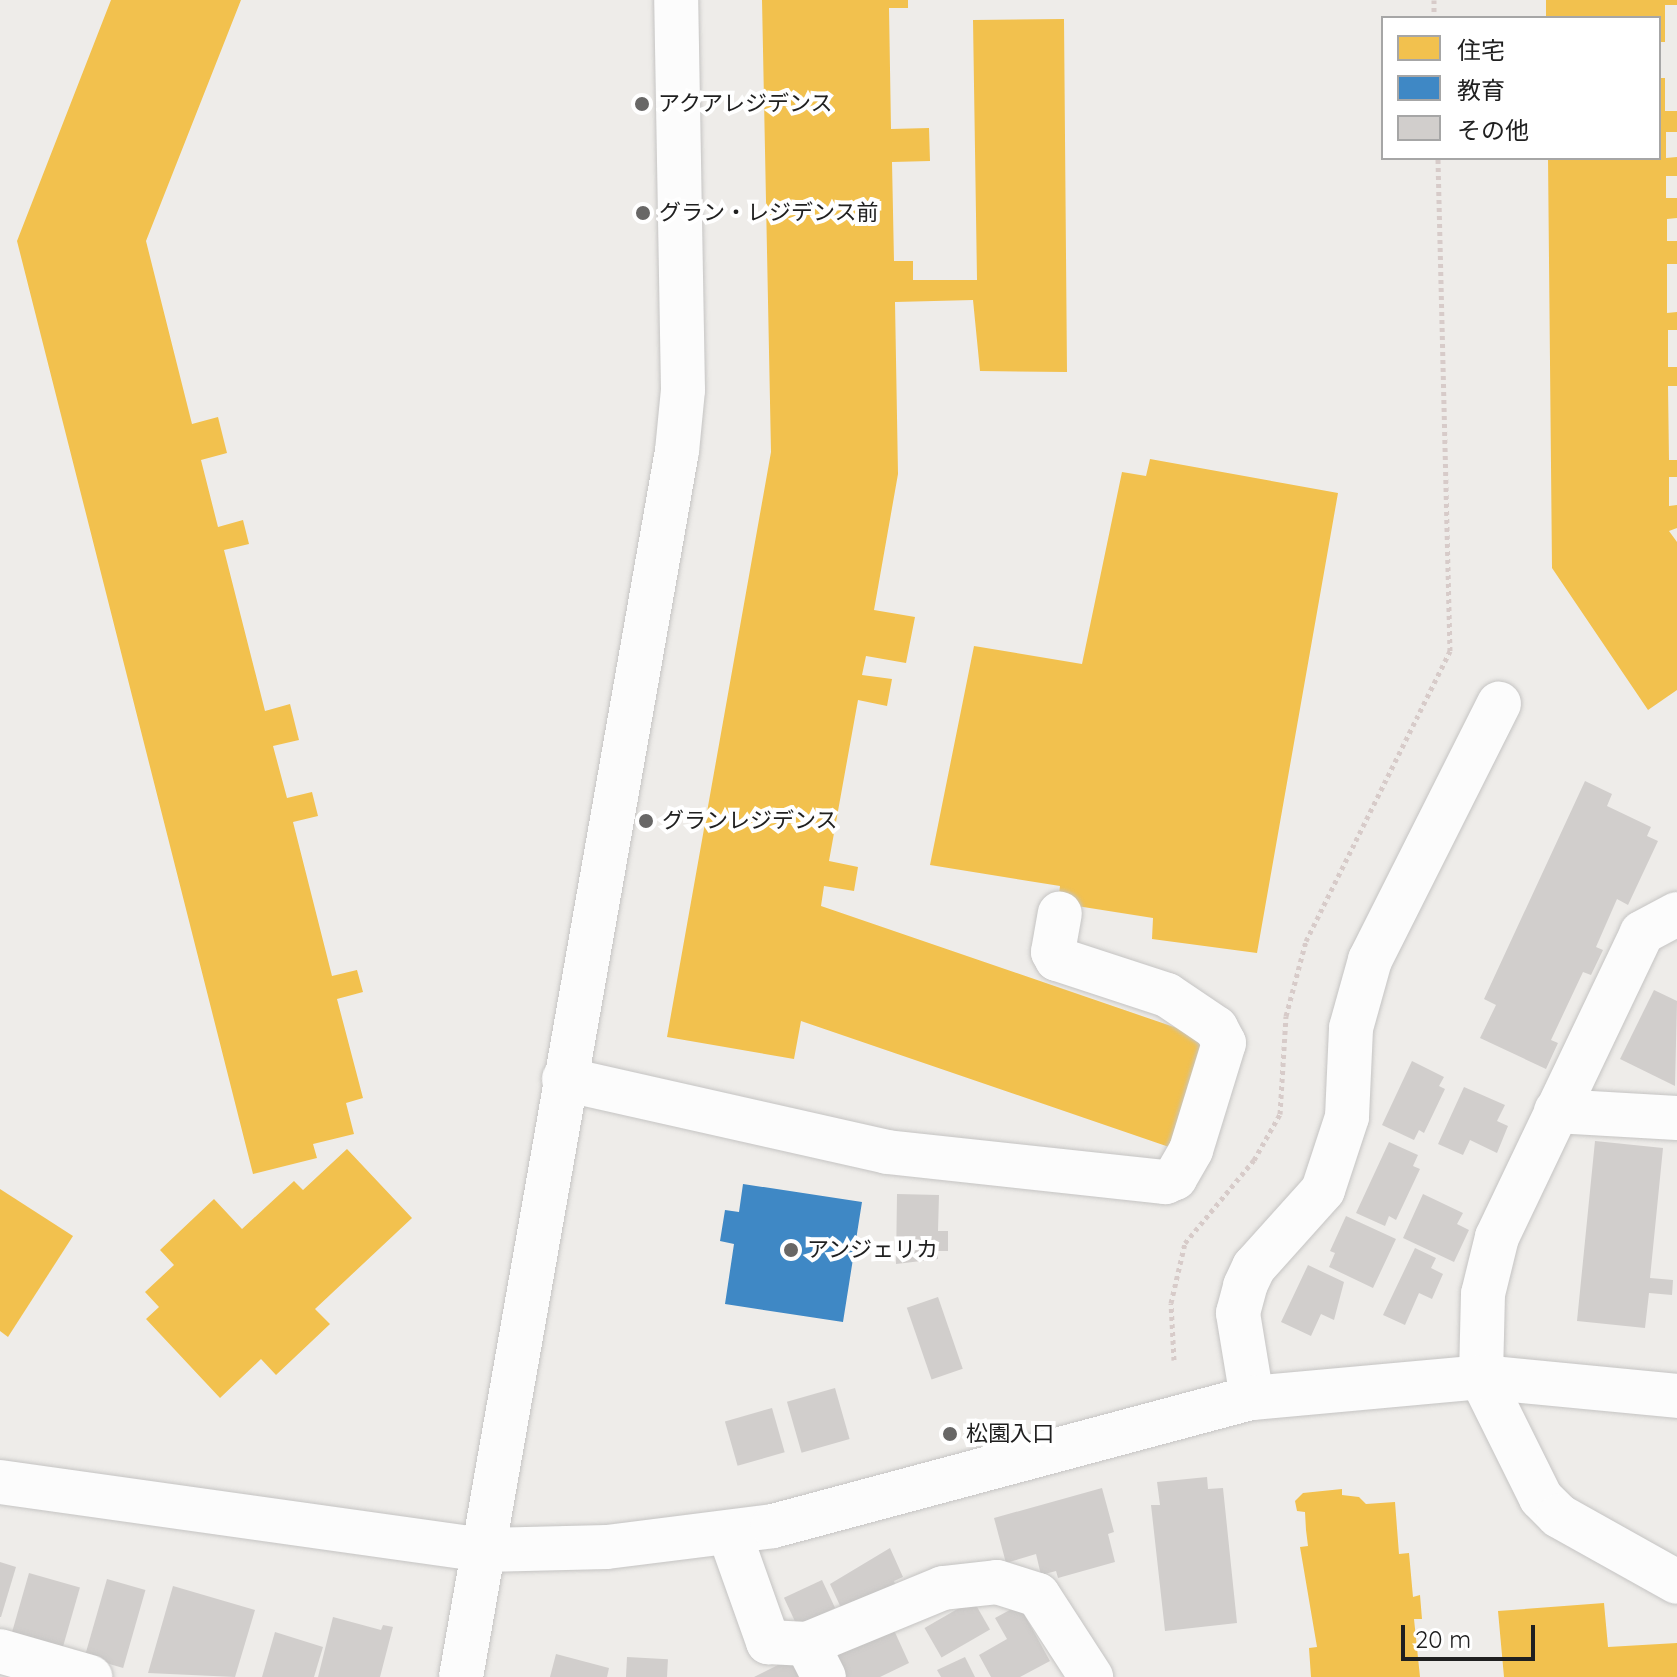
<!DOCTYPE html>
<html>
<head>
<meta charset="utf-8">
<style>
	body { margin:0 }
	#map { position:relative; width:1677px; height:1677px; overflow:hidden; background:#eeece9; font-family:Quicksand,"Noto Sans JP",sans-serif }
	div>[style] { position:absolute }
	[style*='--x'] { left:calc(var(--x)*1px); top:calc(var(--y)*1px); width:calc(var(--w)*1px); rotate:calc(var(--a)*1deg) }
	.homes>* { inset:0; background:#f2c14e }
	.schools>* { inset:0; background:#3f88c5 }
	.building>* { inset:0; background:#d1cecc; transform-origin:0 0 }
	.path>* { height:5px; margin-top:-2.5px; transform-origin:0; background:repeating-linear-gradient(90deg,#d7cbc9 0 4px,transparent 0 8px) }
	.roads { filter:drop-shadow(0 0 2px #c5c4c3) drop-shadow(0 0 2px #c5c4c3) }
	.minor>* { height:44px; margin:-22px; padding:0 22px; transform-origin:22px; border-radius:22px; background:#fcfcfc }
	.dots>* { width:22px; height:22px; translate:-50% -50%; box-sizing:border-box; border:4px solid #fff; border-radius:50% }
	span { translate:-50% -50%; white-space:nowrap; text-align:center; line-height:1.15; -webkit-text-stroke:8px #fff; paint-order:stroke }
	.poi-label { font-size:22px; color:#202020 }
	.left { translate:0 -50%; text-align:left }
	.legend { position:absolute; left:1381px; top:16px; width:280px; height:144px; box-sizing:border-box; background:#fff; border:2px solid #a6a6a6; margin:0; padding:10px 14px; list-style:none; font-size:24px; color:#202020 }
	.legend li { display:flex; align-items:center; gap:16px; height:40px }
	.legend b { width:40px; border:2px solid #a6a6a6 }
	.scale { position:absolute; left:1401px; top:1625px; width:134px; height:36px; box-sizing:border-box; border:4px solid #202020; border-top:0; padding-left:10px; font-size:24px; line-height:28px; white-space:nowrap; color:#202020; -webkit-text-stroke:6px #fff; paint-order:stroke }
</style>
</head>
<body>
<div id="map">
	<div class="homes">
		<div style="clip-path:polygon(111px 0,241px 0,146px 241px,192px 424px,218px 417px,227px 453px,201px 460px,218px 527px,243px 520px,249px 544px,224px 550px,265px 711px,290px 704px,299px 740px,273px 746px,287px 798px,312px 792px,318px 816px,293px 822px,332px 976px,357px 970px,363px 992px,337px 999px,363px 1098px,346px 1103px,354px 1134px,313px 1144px,317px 1158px,253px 1174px,17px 241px)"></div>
		<div style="clip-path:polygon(762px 0,908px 0,908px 8px,889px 8px,891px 129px,929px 128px,930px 161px,892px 162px,894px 261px,913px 261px,913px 280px,977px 280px,973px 20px,1064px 19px,1067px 372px,980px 371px,973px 300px,895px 302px,898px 474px,874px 610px,915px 617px,906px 663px,866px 656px,862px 675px,892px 679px,887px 706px,858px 700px,829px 861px,858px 867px,854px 891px,824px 886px,821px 906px,1209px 1039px,1172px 1148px,801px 1021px,794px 1059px,667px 1037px,771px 452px)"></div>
		<div style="clip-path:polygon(1546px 0,1677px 0,1677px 5px,1665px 5px,1665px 42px,1659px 42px,1659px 18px,1546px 18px)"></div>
		<div style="clip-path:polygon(1659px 78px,1665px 78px,1665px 111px,1677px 111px,1677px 132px,1666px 132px,1666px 158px,1677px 157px,1677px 176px,1666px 176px,1666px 198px,1677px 198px,1677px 218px,1667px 219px,1667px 241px,1677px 241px,1677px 264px,1667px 264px,1667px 313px,1677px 312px,1677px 330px,1668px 330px,1668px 367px,1677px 367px,1677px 386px,1668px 386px,1669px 460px,1677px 460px,1677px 477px,1669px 477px,1669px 506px,1677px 505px,1677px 528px,1669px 531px,1677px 542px,1677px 690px,1648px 710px,1552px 568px,1548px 158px,1659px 158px)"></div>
		<div style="clip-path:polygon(1150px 459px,1338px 493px,1257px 953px,1152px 939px,1153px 918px,1058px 903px,1060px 886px,930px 865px,974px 646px,1082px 664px,1122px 472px,1146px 476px)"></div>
		<div style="clip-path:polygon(347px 1149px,412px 1218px,315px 1309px,330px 1324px,276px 1375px,261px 1359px,220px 1398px,146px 1319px,159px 1307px,145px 1292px,174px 1265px,160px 1250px,214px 1199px,242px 1229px,294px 1181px,303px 1190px)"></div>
		<div style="clip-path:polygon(0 1189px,73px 1236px,8px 1337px,0 1331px)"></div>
		<div style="clip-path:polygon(1342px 1489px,1342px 1495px,1359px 1497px,1366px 1504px,1395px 1502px,1399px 1554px,1409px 1553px,1413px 1597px,1420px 1595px,1422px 1619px,1414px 1619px,1420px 1677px,1311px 1677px,1309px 1648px,1317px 1647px,1300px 1547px,1308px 1546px,1306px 1530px,1305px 1512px,1297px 1511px,1295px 1501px,1303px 1493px)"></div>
		<div style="clip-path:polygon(1604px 1603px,1608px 1647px,1677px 1643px,1677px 1677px,1504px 1677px,1498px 1611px)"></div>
	</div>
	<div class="schools">
		<div style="clip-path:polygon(743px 1184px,862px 1202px,843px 1322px,725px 1304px,734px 1244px,720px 1241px,725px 1210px,739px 1212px)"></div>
	</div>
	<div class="building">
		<div style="clip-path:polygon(1585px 781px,1612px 794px,1607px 806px,1651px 827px,1647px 836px,1658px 841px,1628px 905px,1617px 899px,1596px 947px,1603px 950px,1591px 975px,1583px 972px,1551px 1040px,1558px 1043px,1546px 1069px,1480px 1038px,1496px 1005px,1484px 999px)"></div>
		<div style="clip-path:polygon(1654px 990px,1677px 1001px,1675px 1086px,1620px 1059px)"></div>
		<div style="clip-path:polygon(1412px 1061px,1444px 1077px,1439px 1086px,1445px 1089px,1424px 1133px,1419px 1130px,1414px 1140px,1382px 1125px)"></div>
		<div style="clip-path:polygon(1464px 1087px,1505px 1105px,1497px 1121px,1508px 1126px,1497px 1153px,1470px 1140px,1463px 1155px,1438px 1144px)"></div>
		<div style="clip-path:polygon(1595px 1141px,1663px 1148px,1650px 1278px,1673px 1280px,1672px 1295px,1649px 1293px,1645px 1328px,1577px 1321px)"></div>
		<div style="clip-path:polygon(1389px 1142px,1418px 1155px,1413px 1166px,1420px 1169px,1396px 1220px,1389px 1216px,1385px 1226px,1356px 1213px)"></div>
		<div style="clip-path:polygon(897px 1194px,939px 1195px,938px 1231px,948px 1231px,948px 1251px,938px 1251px,938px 1259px,896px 1264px)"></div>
		<div style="clip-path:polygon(1423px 1194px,1463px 1213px,1457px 1224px,1469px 1230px,1454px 1262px,1403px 1238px)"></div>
		<div style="clip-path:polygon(1346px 1216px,1396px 1239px,1373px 1288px,1329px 1267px,1335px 1253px,1330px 1251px)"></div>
		<div style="clip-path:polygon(1415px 1248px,1436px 1258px,1431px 1268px,1443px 1274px,1432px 1299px,1419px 1293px,1405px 1325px,1383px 1315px)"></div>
		<div style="clip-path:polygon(1308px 1265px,1344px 1282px,1334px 1320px,1321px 1314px,1311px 1336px,1281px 1322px)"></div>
		<div style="left:938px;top:1297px;width:76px;height:33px;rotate:71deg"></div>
		<div style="left:835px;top:1388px;width:53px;height:50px;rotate:74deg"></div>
		<div style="left:772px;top:1408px;width:46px;height:49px;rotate:74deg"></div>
		<div style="clip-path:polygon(1207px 1477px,1208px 1489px,1223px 1488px,1237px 1623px,1165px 1631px,1151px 1505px,1160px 1505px,1157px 1482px)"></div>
		<div style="clip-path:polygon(1102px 1488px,1114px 1532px,1108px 1534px,1115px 1562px,1058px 1578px,1056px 1571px,1041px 1575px,1036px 1554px,1006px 1563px,994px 1518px)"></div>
		<div style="clip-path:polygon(890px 1548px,903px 1577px,894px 1581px,896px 1587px,843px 1612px,830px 1584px)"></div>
		<div style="clip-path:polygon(0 1562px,16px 1567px,1px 1617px,0 1617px)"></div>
		<div style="left:29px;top:1573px;width:53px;height:65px;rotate:16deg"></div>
		<div style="left:107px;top:1579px;width:40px;height:81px;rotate:16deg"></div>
		<div style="left:822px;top:1580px;width:31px;height:42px;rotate:65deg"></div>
		<div style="clip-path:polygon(173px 1586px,255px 1610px,235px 1677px,148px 1673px)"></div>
		<div style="left:973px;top:1600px;width:34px;height:56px;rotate:60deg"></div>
		<div style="clip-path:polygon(1019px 1605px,1050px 1661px,1020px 1677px,991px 1677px,979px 1655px,1007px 1639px,995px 1618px)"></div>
		<div style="clip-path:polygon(333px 1617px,381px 1630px,383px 1625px,393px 1627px,380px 1677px,318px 1677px)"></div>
		<div style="clip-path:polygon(893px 1628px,909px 1663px,880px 1677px,846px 1677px,836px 1655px)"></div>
		<div style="clip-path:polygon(275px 1632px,323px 1647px,314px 1677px,262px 1677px)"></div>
		<div style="clip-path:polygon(556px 1654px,609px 1668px,607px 1677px,550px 1677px)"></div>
		<div style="left:627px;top:1657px;width:41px;height:20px;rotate:3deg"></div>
		<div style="clip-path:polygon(965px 1657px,975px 1677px,941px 1677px,937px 1670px)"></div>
		<div style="clip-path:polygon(792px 1658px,801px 1677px,754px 1677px)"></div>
	</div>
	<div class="path">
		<div style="--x:1434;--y:0;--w:18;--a:90"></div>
		<div style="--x:1174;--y:1360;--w:57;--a:-93"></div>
		<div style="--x:1171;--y:1303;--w:62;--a:-76.9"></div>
		<div style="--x:1185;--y:1243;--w:108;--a:-50.3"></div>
		<div style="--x:1254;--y:1160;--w:53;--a:-60.5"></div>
		<div style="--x:1280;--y:1114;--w:98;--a:-86.5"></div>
		<div style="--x:1286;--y:1016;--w:78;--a:-75.1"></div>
		<div style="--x:1306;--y:941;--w:324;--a:-63.6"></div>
		<div style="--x:1450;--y:651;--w:493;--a:-91.4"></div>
	</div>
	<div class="roads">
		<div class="minor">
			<div style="--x:1677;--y:914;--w:40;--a:152"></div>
			<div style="--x:1642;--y:933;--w:337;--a:115.5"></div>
			<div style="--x:1497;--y:1237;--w:59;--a:103.8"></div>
			<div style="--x:1483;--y:1294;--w:83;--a:91.4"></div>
			<div style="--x:1481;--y:1377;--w:135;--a:63.6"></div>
			<div style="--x:1541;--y:1498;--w:25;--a:45"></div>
			<div style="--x:1559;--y:1516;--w:135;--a:29.2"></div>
			<div style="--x:564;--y:1079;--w:331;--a:12.7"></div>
			<div style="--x:887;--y:1152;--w:280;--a:6.2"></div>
			<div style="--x:1165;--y:1182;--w:11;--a:-22"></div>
			<div style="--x:1175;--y:1178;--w:32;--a:-60"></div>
			<div style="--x:1191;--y:1150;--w:112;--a:-72.9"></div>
			<div style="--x:1224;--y:1043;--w:17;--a:-118"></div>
			<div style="--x:1216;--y:1028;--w:59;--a:-146"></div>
			<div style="--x:1167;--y:995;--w:116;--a:-161.9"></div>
			<div style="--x:1057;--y:959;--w:8;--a:-120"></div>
			<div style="--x:1053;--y:952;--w:39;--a:-80"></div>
			<div style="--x:1556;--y:1111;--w:121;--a:3.3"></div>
			<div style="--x:1252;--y:1398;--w:86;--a:-99.4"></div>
			<div style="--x:1238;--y:1313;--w:28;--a:-75"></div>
			<div style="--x:1245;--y:1286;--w:21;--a:-65"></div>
			<div style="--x:1254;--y:1267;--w:103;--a:-48.1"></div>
			<div style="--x:1323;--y:1190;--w:77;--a:-71.8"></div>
			<div style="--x:1347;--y:1117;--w:89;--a:-87.4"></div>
			<div style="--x:1351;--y:1028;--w:71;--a:-74.4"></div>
			<div style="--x:1370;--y:960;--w:287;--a:-63.3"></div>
			<div style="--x:0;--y:1482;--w:489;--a:8"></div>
			<div style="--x:484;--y:1550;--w:123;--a:-1.4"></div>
			<div style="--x:607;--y:1547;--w:167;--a:-7.2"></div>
			<div style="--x:773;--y:1526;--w:496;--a:-15"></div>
			<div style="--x:1252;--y:1398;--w:230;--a:-5.2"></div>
			<div style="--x:1481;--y:1377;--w:197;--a:5.5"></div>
			<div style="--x:730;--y:1535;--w:114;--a:70.4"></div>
			<div style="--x:768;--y:1642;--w:39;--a:3"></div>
			<div style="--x:807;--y:1644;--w:147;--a:-22.4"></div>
			<div style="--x:943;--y:1588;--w:54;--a:-6.3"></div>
			<div style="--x:997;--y:1582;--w:43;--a:17.6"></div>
			<div style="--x:1038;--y:1595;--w:98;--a:57.1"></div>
			<div style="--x:807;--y:1644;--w:37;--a:63"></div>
			<div style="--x:0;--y:1651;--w:94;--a:16.1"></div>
			<div style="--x:461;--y:1677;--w:1245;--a:-80.01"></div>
			<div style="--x:677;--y:451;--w:61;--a:-84.4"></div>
			<div style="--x:683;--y:390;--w:390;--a:-91"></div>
		</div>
	</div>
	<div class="dots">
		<div style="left:642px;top:104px;background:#686766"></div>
		<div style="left:643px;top:213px;background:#686766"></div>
		<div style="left:646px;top:821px;background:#686766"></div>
		<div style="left:791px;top:1250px;background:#686766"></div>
		<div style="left:950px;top:1434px;background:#686766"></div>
	</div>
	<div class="poi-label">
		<span class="left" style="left:658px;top:104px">アクアレジデンス</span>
		<span class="left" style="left:659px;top:213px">グラン・レジデンス前</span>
		<span class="left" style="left:662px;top:821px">グランレジデンス</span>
		<span class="left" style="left:807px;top:1250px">アンジェリカ</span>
		<span class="left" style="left:966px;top:1434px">松園入口</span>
	</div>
	<ul class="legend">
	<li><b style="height:22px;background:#f2c14e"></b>住宅</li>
	<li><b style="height:22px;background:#3f88c5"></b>教育</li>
	<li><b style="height:22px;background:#d1cecc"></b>その他</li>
	</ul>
	<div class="scale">20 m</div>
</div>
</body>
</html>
